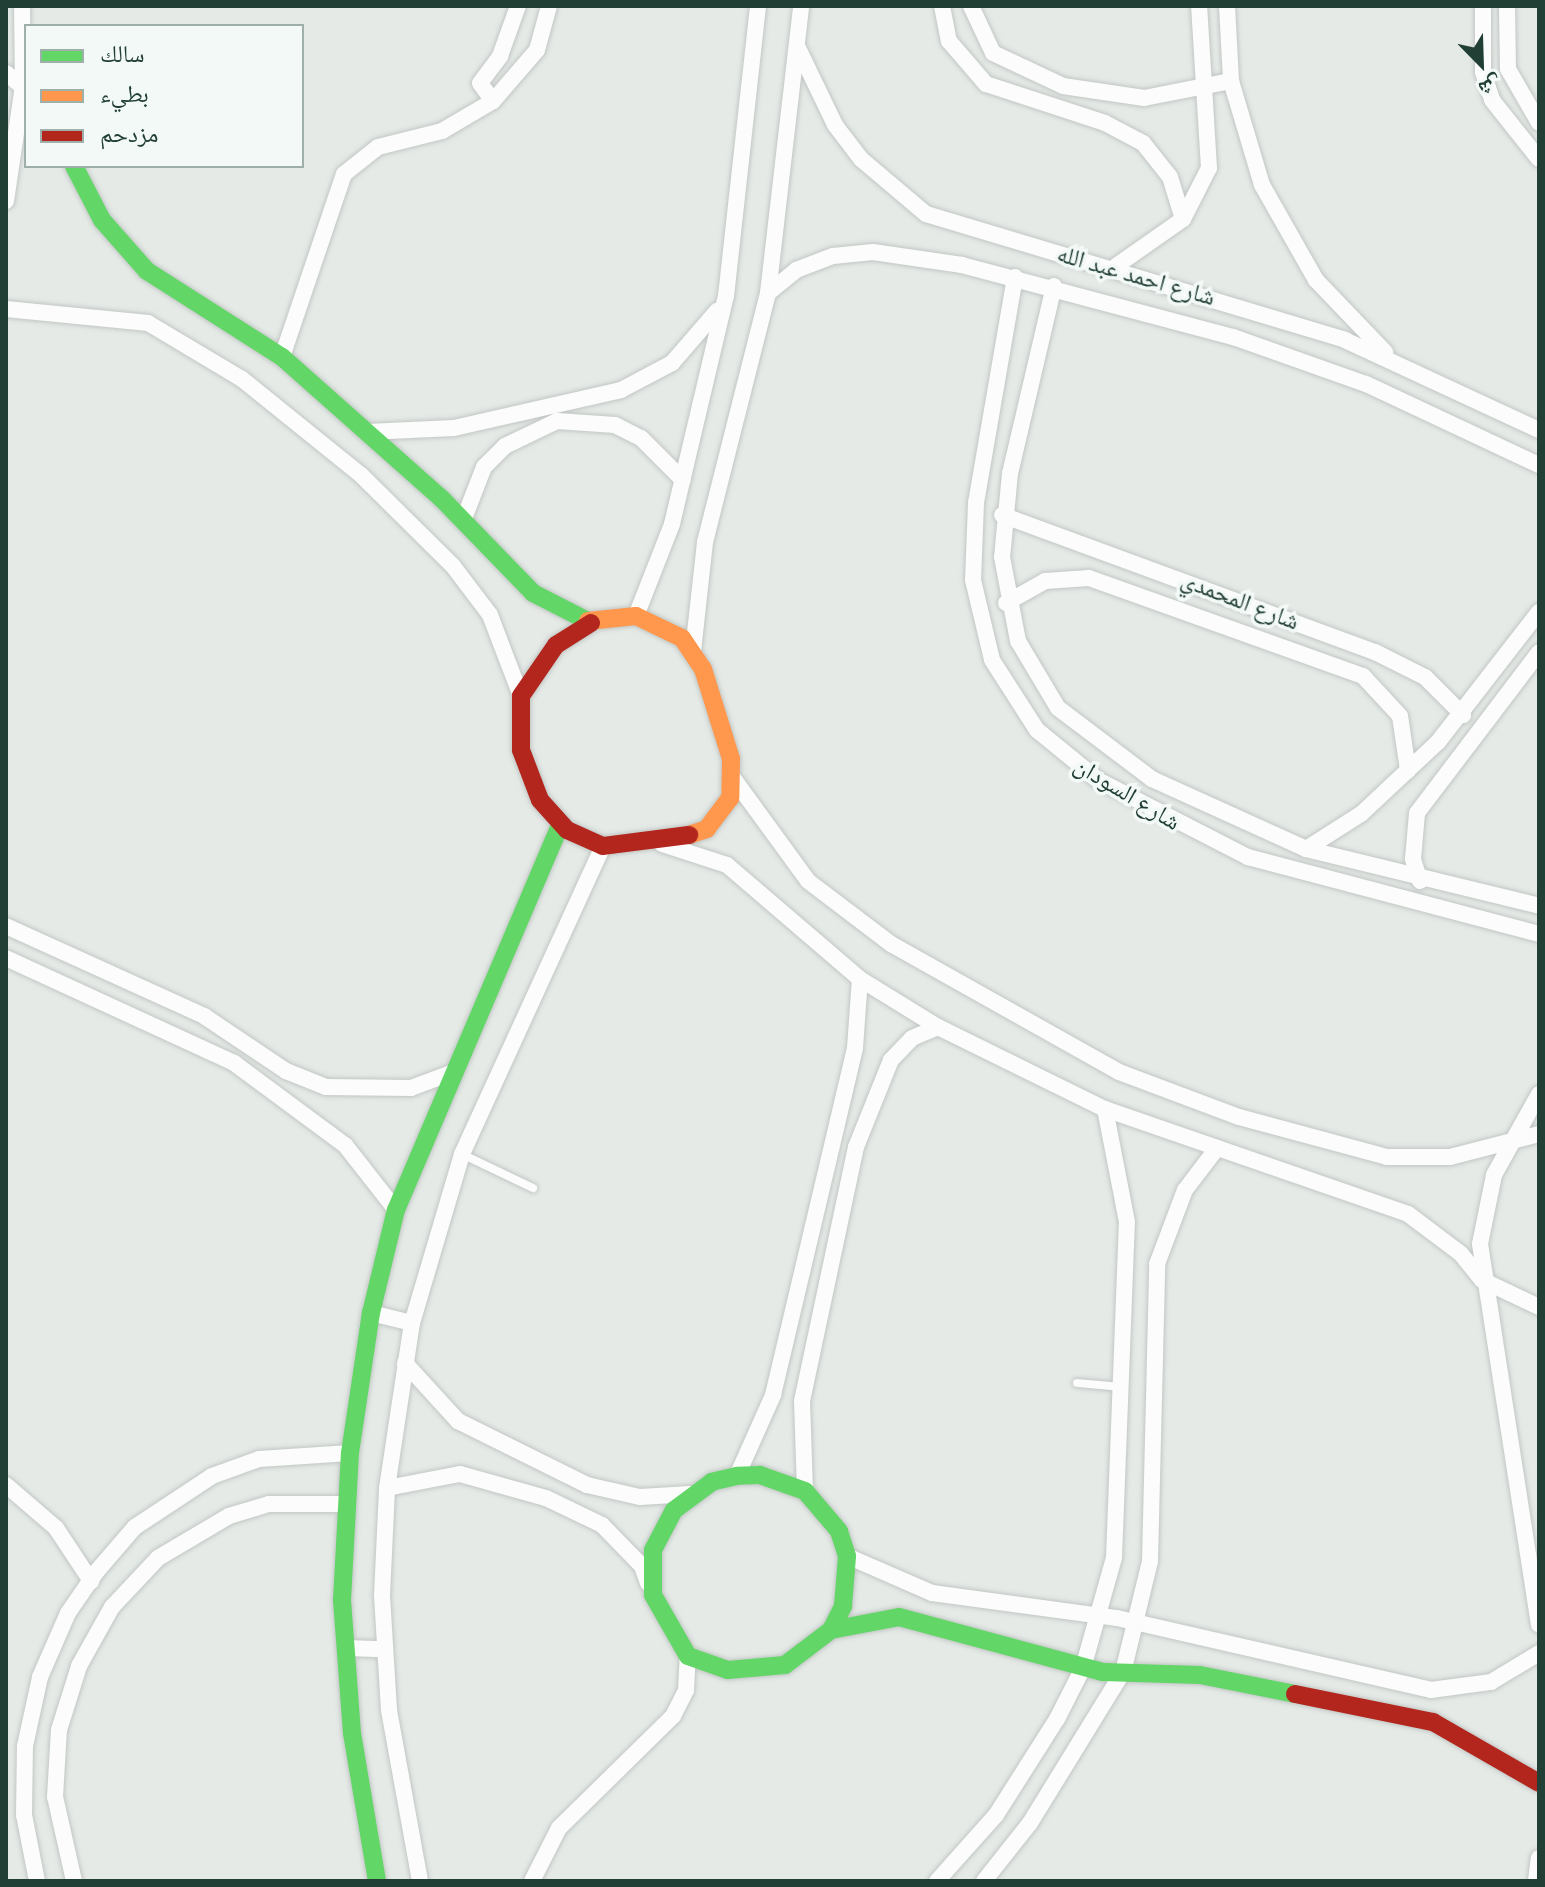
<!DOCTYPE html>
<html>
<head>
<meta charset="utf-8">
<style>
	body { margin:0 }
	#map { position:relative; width:1545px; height:1887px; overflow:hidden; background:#e5eae7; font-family:Karla,"Noto Naskh Arabic",sans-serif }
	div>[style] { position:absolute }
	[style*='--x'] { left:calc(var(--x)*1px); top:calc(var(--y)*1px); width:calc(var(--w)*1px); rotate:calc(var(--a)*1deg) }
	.roads { filter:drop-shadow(0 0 2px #c2c7c4) drop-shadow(0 0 2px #c2c7c4) }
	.lane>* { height:8px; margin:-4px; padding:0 4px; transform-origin:4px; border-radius:4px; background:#fbfcfb }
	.street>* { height:16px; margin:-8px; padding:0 8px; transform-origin:8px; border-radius:8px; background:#fbfcfb }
	.fast>* { height:18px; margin:-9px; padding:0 9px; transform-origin:9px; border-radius:9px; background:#63d668 }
	.slow>* { height:18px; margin:-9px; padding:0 9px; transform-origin:9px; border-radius:9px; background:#ff974d }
	.jam>* { height:18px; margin:-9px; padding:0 9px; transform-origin:9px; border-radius:9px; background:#b3261e }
	span { translate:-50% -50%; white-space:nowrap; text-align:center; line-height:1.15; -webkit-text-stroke:7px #f3f9f6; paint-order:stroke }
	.street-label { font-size:24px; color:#213f35 }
	.frame { position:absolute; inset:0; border:8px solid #213f35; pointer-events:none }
	.legend { position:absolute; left:24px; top:24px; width:280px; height:144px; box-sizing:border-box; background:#f3f9f6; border:2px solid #9fafa9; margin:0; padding:10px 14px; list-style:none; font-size:24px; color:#213f35 }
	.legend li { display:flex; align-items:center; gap:16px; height:40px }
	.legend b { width:40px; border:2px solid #9fafa9 }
	.north { position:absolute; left:1441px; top:24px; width:80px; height:80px; -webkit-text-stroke:6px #f3f9f6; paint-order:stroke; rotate:157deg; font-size:22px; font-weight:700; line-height:32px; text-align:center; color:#213f35 }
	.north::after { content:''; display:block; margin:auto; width:28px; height:36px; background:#213f35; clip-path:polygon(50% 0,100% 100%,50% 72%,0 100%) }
</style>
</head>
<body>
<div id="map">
	<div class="roads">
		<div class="lane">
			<div style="--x:462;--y:1154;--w:79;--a:25.6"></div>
			<div style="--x:1077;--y:1383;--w:44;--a:5.2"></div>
		</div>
		<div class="street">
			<div style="--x:942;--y:6;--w:36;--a:79"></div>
			<div style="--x:949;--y:41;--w:57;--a:49.3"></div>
			<div style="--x:986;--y:84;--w:125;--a:18.1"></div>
			<div style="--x:1105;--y:123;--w:43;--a:27.8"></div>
			<div style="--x:1143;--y:143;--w:43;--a:51.5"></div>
			<div style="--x:1170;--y:177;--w:44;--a:72.8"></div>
			<div style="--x:971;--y:6;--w:52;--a:64.9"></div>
			<div style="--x:993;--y:53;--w:77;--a:25.2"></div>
			<div style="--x:1063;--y:86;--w:82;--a:8.4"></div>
			<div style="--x:1144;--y:98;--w:89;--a:-11.1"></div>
			<div style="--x:1227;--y:6;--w:75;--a:86.9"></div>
			<div style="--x:1231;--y:81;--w:109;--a:73.4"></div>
			<div style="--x:1262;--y:185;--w:109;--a:60.4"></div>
			<div style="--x:1316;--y:280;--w:100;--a:46.2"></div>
			<div style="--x:1483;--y:6;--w:66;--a:90"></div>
			<div style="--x:1483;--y:72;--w:29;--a:72"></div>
			<div style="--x:1492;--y:100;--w:75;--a:51.5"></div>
			<div style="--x:1507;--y:6;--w:63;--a:89.1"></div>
			<div style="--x:1508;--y:69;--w:62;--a:60.1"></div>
			<div style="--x:798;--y:48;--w:85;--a:64.3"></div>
			<div style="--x:835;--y:125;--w:43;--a:52.6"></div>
			<div style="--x:861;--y:159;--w:85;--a:40.2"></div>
			<div style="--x:926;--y:214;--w:438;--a:16.7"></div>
			<div style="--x:1345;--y:340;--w:214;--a:24.9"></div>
			<div style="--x:6;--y:73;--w:26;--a:40"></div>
			<div style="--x:493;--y:101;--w:22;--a:-126"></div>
			<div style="--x:480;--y:83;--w:34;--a:-53"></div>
			<div style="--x:500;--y:56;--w:53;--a:-70.2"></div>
			<div style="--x:6;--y:201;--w:116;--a:-81.6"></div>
			<div style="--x:23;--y:86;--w:80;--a:-90.7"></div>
			<div style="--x:1116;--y:266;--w:82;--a:-35"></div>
			<div style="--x:1183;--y:219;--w:57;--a:-63"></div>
			<div style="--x:1209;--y:168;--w:162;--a:-93.5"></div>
			<div style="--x:1015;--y:277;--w:229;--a:99.8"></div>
			<div style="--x:976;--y:503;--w:77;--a:92.2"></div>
			<div style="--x:973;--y:580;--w:82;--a:76.6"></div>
			<div style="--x:992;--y:660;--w:83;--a:57.3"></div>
			<div style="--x:1037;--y:730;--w:79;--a:39.3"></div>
			<div style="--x:1098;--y:780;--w:169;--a:27.2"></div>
			<div style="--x:1248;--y:857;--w:301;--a:14.8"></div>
			<div style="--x:1054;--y:286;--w:192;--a:103.2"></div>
			<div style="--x:1010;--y:473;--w:84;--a:95.4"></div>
			<div style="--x:1002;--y:557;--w:86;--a:79.2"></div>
			<div style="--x:1018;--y:641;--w:78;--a:59.2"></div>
			<div style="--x:1058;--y:708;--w:118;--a:37.1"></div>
			<div style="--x:1152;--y:779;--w:169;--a:24.4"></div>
			<div style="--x:1306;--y:849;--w:240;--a:13.7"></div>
			<div style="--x:768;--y:293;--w:36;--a:-39"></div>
			<div style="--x:796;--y:270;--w:40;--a:-21"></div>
			<div style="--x:833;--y:256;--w:40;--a:-5.7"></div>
			<div style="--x:873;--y:252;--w:90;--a:8.3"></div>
			<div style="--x:962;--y:265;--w:280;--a:14.9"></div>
			<div style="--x:1233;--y:337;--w:141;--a:19.5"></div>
			<div style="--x:1366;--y:384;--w:191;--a:25.1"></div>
			<div style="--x:6;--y:309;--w:143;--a:5.6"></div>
			<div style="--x:148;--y:323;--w:109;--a:30.8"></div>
			<div style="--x:242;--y:379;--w:153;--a:38.9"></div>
			<div style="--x:361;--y:475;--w:129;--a:44.7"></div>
			<div style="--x:453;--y:566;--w:61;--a:52.9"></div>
			<div style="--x:490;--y:615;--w:87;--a:69.1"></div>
			<div style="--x:282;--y:357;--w:193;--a:-71.3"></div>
			<div style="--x:344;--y:174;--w:43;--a:-38.5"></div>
			<div style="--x:378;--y:147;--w:66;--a:-14"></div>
			<div style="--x:442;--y:131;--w:59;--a:-30.5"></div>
			<div style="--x:493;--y:101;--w:67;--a:-49.2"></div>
			<div style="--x:537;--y:50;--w:46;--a:-74.7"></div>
			<div style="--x:367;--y:432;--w:87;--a:-2.6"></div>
			<div style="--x:454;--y:428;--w:171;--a:-12.8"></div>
			<div style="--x:621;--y:390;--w:58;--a:-27.9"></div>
			<div style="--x:672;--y:363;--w:69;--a:-49.1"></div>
			<div style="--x:1002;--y:515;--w:397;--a:20.2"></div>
			<div style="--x:1375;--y:652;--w:56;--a:26.6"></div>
			<div style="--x:1425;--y:677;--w:54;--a:45"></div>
			<div style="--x:463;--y:521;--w:58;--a:-68.7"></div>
			<div style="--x:484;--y:467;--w:30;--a:-45"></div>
			<div style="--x:505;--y:446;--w:58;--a:-25.7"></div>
			<div style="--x:557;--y:421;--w:58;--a:3.9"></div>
			<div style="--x:615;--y:425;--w:29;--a:27"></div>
			<div style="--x:641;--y:438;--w:59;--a:45"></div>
			<div style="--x:1006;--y:603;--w:45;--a:-29.4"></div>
			<div style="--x:1045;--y:581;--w:44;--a:-3.9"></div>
			<div style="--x:1089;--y:578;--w:291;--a:19.7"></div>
			<div style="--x:1363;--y:676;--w:54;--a:47.2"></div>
			<div style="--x:1400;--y:716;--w:55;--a:81.6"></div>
			<div style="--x:636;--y:616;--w:99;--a:-68.6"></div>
			<div style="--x:672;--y:524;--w:234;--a:-76.7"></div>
			<div style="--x:726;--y:296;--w:292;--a:-83.7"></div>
			<div style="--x:693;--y:651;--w:110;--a:-83.7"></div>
			<div style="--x:705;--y:542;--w:257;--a:-75.8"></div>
			<div style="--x:768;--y:293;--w:289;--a:-83.4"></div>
			<div style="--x:733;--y:778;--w:127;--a:53.9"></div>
			<div style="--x:808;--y:881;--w:104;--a:37.2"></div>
			<div style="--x:891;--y:944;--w:261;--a:29.3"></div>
			<div style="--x:1119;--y:1072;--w:128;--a:20.6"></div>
			<div style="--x:1239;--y:1117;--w:153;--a:15.1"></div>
			<div style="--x:1387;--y:1157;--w:63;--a:0"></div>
			<div style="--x:1450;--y:1157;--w:92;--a:-14.5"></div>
			<div style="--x:662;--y:844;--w:68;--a:17.9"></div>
			<div style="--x:727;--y:865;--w:175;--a:40.6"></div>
			<div style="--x:860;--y:979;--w:92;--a:31.6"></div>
			<div style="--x:938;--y:1027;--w:186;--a:26.2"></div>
			<div style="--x:1105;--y:1109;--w:321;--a:19.1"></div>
			<div style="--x:1408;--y:1214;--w:66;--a:37"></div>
			<div style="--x:1461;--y:1254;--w:33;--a:51"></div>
			<div style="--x:1482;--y:1280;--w:63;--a:25.3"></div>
			<div style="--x:1306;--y:849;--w:65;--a:-32.5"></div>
			<div style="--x:1361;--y:814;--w:105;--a:-43.1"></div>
			<div style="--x:1438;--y:742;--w:165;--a:-52.2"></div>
			<div style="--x:1420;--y:881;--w:23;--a:-108"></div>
			<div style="--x:1413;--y:859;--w:46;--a:-85"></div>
			<div style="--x:1417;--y:813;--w:202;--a:-52.8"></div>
			<div style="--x:6;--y:926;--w:217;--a:24.4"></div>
			<div style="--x:204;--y:1016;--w:99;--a:33.9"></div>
			<div style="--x:286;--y:1071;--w:43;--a:21.8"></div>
			<div style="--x:326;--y:1087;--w:85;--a:0.7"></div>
			<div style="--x:411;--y:1088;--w:43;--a:-20.6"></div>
			<div style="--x:6;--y:958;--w:251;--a:24.7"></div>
			<div style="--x:234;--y:1063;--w:138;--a:36.5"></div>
			<div style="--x:345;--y:1145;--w:83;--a:51.9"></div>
			<div style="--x:1539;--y:1094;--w:93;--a:119.1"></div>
			<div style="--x:1494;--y:1175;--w:70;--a:101.5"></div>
			<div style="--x:1480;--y:1244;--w:385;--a:81.2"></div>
			<div style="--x:371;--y:1313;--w:42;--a:13.7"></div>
			<div style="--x:405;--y:1363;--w:79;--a:47.6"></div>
			<div style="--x:458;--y:1421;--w:144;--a:26.4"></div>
			<div style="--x:587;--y:1485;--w:54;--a:12.8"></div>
			<div style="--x:640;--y:1497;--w:50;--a:-3.4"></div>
			<div style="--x:737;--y:1476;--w:89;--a:-66"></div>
			<div style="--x:773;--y:1395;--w:357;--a:-76.7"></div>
			<div style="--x:855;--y:1048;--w:69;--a:-85.9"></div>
			<div style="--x:6;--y:1485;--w:66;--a:40.7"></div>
			<div style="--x:56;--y:1528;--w:64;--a:56.6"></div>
			<div style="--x:387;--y:1488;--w:74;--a:-10.9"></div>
			<div style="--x:460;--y:1474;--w:89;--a:15.6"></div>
			<div style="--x:546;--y:1498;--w:62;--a:25.7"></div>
			<div style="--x:602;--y:1525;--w:57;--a:45.7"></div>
			<div style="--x:642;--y:1566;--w:18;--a:71"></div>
			<div style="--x:805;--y:1491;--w:90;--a:-91.9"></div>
			<div style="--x:802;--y:1401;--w:260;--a:-78"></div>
			<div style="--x:856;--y:1147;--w:94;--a:-68.1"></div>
			<div style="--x:891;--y:1060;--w:30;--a:-46"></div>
			<div style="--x:912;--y:1038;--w:28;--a:-23"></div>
			<div style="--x:847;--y:1556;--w:93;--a:23.5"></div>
			<div style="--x:932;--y:1593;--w:187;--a:7.7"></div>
			<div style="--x:1117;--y:1618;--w:322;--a:12.9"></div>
			<div style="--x:1431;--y:1690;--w:61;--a:-7.6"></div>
			<div style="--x:1491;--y:1682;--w:56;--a:-31.1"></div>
			<div style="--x:346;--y:1648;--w:37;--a:2"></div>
			<div style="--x:37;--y:1881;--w:67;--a:-101.1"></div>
			<div style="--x:24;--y:1815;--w:69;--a:-89.2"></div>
			<div style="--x:25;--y:1746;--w:71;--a:-77.7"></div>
			<div style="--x:40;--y:1677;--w:70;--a:-66.4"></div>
			<div style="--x:68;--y:1613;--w:51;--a:-55.4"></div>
			<div style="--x:97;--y:1571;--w:58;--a:-49.2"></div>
			<div style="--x:135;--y:1527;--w:92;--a:-33.5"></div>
			<div style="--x:212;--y:1476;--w:50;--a:-19.9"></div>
			<div style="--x:259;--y:1459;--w:91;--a:-3.8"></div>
			<div style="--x:74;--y:1881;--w:86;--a:-102.7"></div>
			<div style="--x:55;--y:1797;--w:67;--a:-86.6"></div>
			<div style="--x:59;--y:1730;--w:67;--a:-72.6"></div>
			<div style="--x:79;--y:1666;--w:68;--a:-60.8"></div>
			<div style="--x:112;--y:1607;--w:67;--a:-46.8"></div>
			<div style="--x:158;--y:1558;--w:82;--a:-30.6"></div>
			<div style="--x:229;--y:1516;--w:42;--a:-16.7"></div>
			<div style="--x:269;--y:1504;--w:77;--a:0"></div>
			<div style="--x:420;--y:1881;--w:174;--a:-100.3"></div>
			<div style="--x:389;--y:1710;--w:115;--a:-93.5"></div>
			<div style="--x:382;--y:1595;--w:107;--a:-87.3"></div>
			<div style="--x:387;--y:1488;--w:167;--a:-81.4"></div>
			<div style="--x:412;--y:1323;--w:176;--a:-73.5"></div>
			<div style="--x:462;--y:1154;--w:339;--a:-65.4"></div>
			<div style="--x:532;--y:1881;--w:59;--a:-63"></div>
			<div style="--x:559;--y:1828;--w:160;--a:-44.5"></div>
			<div style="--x:673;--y:1716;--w:29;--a:-63"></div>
			<div style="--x:686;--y:1690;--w:34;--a:-87"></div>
			<div style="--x:937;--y:1881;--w:89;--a:-48.2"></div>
			<div style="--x:996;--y:1815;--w:114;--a:-57.6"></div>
			<div style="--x:1057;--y:1719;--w:57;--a:-63"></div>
			<div style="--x:1083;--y:1668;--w:114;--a:-74.3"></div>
			<div style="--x:1114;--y:1558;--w:336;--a:-87.8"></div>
			<div style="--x:1127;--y:1222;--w:115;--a:-101"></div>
			<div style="--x:984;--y:1881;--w:74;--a:-51.6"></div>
			<div style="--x:1030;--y:1823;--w:177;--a:-58.4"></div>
			<div style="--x:1123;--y:1672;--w:114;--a:-76.3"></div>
			<div style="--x:1150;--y:1561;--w:297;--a:-88.6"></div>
			<div style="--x:1157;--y:1264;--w:79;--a:-69.3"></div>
			<div style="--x:1185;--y:1190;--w:53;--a:-52.7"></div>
			<div style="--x:1536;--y:1881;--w:23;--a:-83"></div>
		</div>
		<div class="fast">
			<div style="--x:74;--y:166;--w:61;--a:62.6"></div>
			<div style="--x:102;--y:220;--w:68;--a:48.6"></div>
			<div style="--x:147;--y:271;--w:160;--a:32.5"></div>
			<div style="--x:282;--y:357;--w:214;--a:41.6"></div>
			<div style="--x:442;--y:499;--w:131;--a:45.9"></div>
			<div style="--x:533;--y:593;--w:62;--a:27"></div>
			<div style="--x:831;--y:1630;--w:27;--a:-63"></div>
			<div style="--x:843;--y:1606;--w:50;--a:-85.4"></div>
			<div style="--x:847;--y:1556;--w:26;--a:-108"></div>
			<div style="--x:839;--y:1531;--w:52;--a:-130.4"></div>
			<div style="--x:805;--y:1491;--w:48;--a:-160.4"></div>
			<div style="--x:760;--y:1475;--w:23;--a:178"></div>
			<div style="--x:737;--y:1476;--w:26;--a:167"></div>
			<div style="--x:712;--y:1482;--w:47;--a:143.6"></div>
			<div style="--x:674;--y:1510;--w:45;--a:117.7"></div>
			<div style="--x:653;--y:1550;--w:45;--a:90"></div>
			<div style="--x:653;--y:1595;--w:70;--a:60.2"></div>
			<div style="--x:688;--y:1656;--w:42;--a:19.3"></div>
			<div style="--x:728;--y:1670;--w:57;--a:-5"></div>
			<div style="--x:785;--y:1665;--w:58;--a:-37.3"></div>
			<div style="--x:831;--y:1630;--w:69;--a:-10.8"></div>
			<div style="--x:899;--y:1617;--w:211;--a:15.1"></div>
			<div style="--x:1103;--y:1672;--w:97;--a:1.8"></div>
			<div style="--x:1200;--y:1675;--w:97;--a:11.3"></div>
			<div style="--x:377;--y:1881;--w:150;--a:-99.6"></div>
			<div style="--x:352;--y:1733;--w:133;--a:-94.3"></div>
			<div style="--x:342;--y:1600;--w:147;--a:-86.9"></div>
			<div style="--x:350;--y:1453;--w:142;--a:-81.5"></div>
			<div style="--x:371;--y:1313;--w:106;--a:-76.4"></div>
			<div style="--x:396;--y:1210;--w:418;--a:-66.9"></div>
		</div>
		<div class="slow">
			<div style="--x:588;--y:621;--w:48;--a:-5.9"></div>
			<div style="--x:636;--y:616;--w:51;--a:25.6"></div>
			<div style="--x:682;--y:638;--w:37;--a:56"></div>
			<div style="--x:703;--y:669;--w:94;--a:72.7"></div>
			<div style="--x:731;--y:759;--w:39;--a:91"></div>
			<div style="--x:730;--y:798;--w:39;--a:127"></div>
			<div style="--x:707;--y:829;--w:19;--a:162"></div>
		</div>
		<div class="jam">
			<div style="--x:591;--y:623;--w:41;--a:147.8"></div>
			<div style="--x:556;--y:645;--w:62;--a:124.5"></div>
			<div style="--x:521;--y:696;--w:54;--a:90"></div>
			<div style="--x:521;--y:750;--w:53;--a:69.2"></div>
			<div style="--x:540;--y:800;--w:40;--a:48"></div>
			<div style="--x:567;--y:830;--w:39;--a:24"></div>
			<div style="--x:603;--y:846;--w:87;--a:-7.3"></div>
			<div style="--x:1295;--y:1694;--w:141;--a:11.5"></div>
			<div style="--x:1433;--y:1722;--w:122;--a:29.9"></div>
		</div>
	</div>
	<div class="street-label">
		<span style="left:1136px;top:276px;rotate:16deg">شارع احمد عبد الله</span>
		<span style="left:1240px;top:601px;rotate:21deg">شارع المحمدي</span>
		<span style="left:1127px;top:794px;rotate:31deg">شارع السودان</span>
	</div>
	<div class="frame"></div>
	<ul class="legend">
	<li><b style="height:10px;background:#63d668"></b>سالك</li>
	<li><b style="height:10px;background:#ff974d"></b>بطيء</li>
	<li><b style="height:10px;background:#b3261e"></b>مزدحم</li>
	</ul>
	<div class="north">ش</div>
</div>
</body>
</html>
